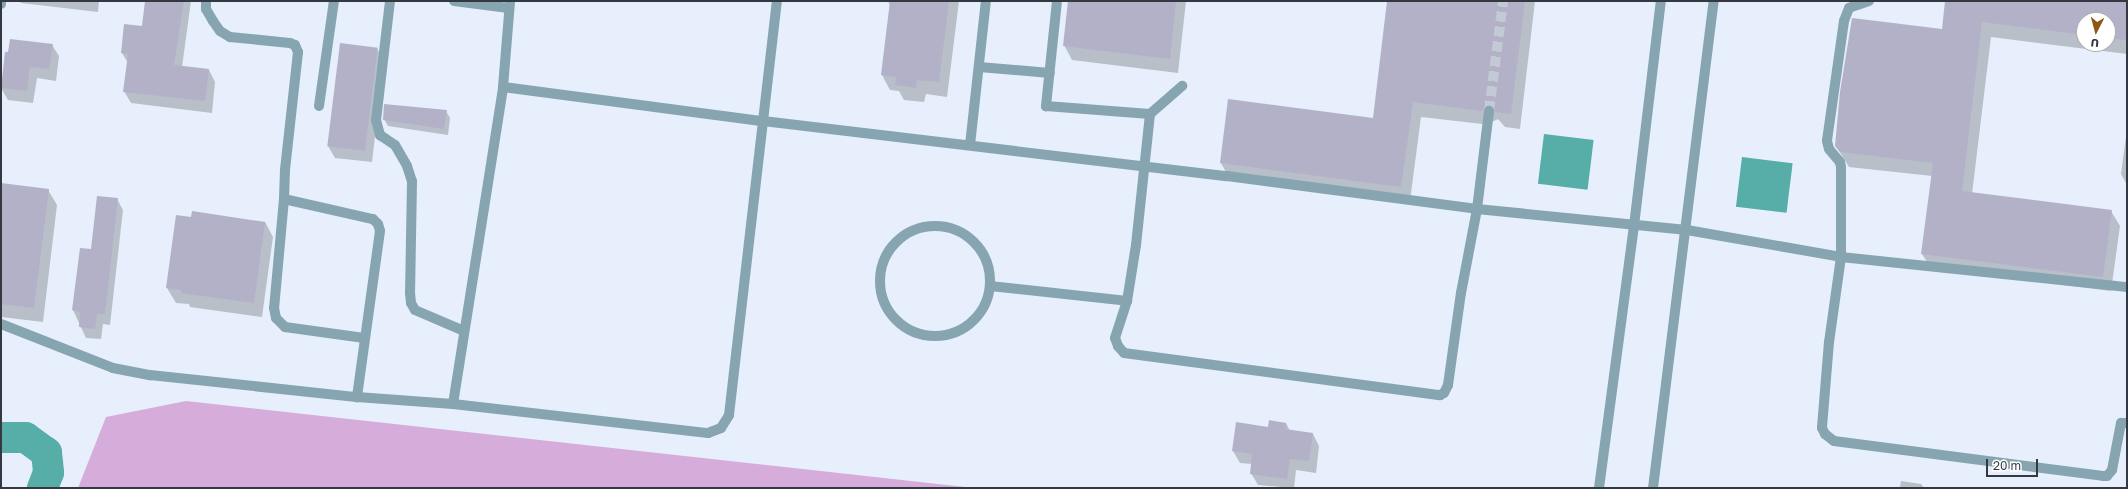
<!DOCTYPE html>
<html>
<head>
<meta charset="utf-8">
<style>
	body { margin:0 }
	#map { position:relative; width:2128px; height:489px; overflow:hidden; background:#e6effb; font-family:"Golos Text",sans-serif }
	div>[style] { position:absolute }
	[style*='--x'] { left:calc(var(--x)*1px); top:calc(var(--y)*1px); width:calc(var(--w)*1px); rotate:calc(var(--a)*1deg) }
	.green>* { inset:0; background:#d6acda }
	.water>* { inset:0; background:#57aea9; transform-origin:0 0 }
	.shadow>* { inset:0; background:#0003 }
	.river>* { height:31px; margin:-15.5px; padding:0 15.5px; transform-origin:15.5px; border-radius:15.5px; background:#57aea9 }
	.building>* { inset:0; background:#b3b1c8; transform-origin:0 0 }
	.minor-tunnel>* { height:10px; margin-top:-5px; transform-origin:0; background:repeating-linear-gradient(90deg,#c2cad6 0 10px,transparent 0 15px) }
	.minor>* { height:10px; margin:-5px; padding:0 5px; transform-origin:5px; border-radius:5px; background:#87a5b1 }
	.minor>.ring { margin:-5px; padding:0; box-sizing:content-box; background:none; border:10px solid #87a5b1; border-radius:50% }
	span { translate:-50% -50%; white-space:nowrap; text-align:center; line-height:1.15; -webkit-text-stroke:3px #fff; paint-order:stroke }
	.frame { position:absolute; inset:0; border:2px solid #333841; pointer-events:none }
	.north { position:absolute; left:2076px; top:12px; width:40px; height:40px; box-sizing:border-box; background:#fff; border:1px solid #adafb3; border-radius:50%; rotate:186deg; font-size:11px; font-weight:700; line-height:16px; text-align:center; color:#333841 }
	.north::after { content:''; display:block; margin:auto; width:14px; height:18px; background:#8f5512; clip-path:polygon(50% 0,100% 100%,50% 72%,0 100%) }
	.scale { position:absolute; left:1986px; top:459px; width:52px; height:18px; box-sizing:border-box; border:2px solid #333841; border-top:0; padding-left:5px; font-size:12px; line-height:14px; white-space:nowrap; color:#333841; -webkit-text-stroke:3px #fff; paint-order:stroke }
</style>
</head>
<body>
<div id="map">
	<div class="green">
		<div style="clip-path:polygon(186px 401px,974px 488px,78px 488px,106px 417px)"></div>
	</div>
	<div class="water">
		<div style="left:1544px;top:134px;width:50px;height:50px;rotate:7deg"></div>
		<div style="left:1742px;top:157px;width:51px;height:50px;rotate:7deg"></div>
	</div>
	<div class="shadow">
		<div style="clip-path:polygon(19px 1px,99px 1px,98px 12px,21px 3px)"></div>
		<div style="clip-path:polygon(146px 1px,191px 1px,182px 67px,209px 70px,215px 82px,212px 113px,131px 103px,124px 91px,128px 63px,122px 53px,143px 27px)"></div>
		<div style="clip-path:polygon(888px 1px,959px 1px,947px 97px,926px 94px,924px 102px,904px 100px,899px 91px,890px 90px,882px 75px,890px 6px)"></div>
		<div style="clip-path:polygon(1069px 1px,1186px 1px,1178px 73px,1072px 60px,1064px 45px)"></div>
		<div style="clip-path:polygon(1388px 1px,1535px 1px,1520px 129px,1505px 127px,1498px 119px,1492px 122px,1491px 125px,1421px 117px,1410px 201px,1229px 178px,1221px 163px,1229px 100px,1374px 119px)"></div>
		<div style="clip-path:polygon(evenodd,1946px 1px,2127px 1px,2127px 54px,1991px 37px,1972px 194px,2111px 211px,2120px 226px,2111px 291px,1931px 268px,1922px 254px,1932px 176px,1849px 167px,1836px 146px,1943px 30px,1946px 1px,2084px 20px,2108px 20px,2108px 44px,2084px 44px,2084px 20px)"></div>
		<div style="clip-path:polygon(52px 45px,59px 56px,56px 81px,37px 78px,33px 103px,8px 100px,1px 88px)"></div>
		<div style="clip-path:polygon(377px 49px,384px 60px,372px 162px,335px 158px,328px 146px)"></div>
		<div style="clip-path:polygon(446px 111px,450px 118px,448px 135px,388px 126px,384px 119px)"></div>
		<div style="clip-path:polygon(2127px 129px,2127px 185px,2121px 174px)"></div>
		<div style="clip-path:polygon(1px 184px,48px 190px,57px 205px,43px 322px,1px 317px)"></div>
		<div style="clip-path:polygon(117px 199px,123px 210px,110px 325px,103px 324px,101px 339px,86px 338px,73px 310px)"></div>
		<div style="clip-path:polygon(192px 218px,265px 222px,273px 237px,262px 317px,190px 307px,189px 304px,176px 303px,167px 288px)"></div>
		<div style="clip-path:polygon(1286px 423px,1290px 431px,1313px 434px,1319px 446px,1316px 473px,1296px 470px,1294px 488px,1258px 485px,1251px 473px,1252px 464px,1240px 463px,1233px 451px,1269px 428px)"></div>
		<div style="clip-path:polygon(1901px 481px,1921px 484px,1924px 488px,1897px 488px,1900px 487px)"></div>
	</div>
	<div class="river">
		<div style="--x:1;--y:437;--w:24;--a:0"></div>
		<div style="--x:25;--y:437;--w:26;--a:36"></div>
		<div style="--x:46;--y:452;--w:20;--a:84"></div>
		<div style="--x:48;--y:472;--w:17;--a:111"></div>
	</div>
	<div class="building">
		<div style="clip-path:polygon(145px 1px,184px 1px,174px 65px,209px 69px,205px 101px,123px 92px,128px 54px,121px 53px,124px 24px,142px 26px)"></div>
		<div style="clip-path:polygon(890px 1px,949px 1px,939px 82px,917px 80px,916px 88px,895px 85px,896px 77px,881px 75px)"></div>
		<div style="clip-path:polygon(1068px 1px,1176px 1px,1170px 59px,1063px 46px)"></div>
		<div style="clip-path:polygon(1387px 1px,1525px 1px,1511px 114px,1495px 112px,1493px 106px,1489px 105px,1484px 107px,1482px 111px,1413px 102px,1401px 187px,1220px 163px,1228px 99px,1373px 118px)"></div>
		<div style="clip-path:polygon(1945px 1px,2127px 1px,2126px 40px,2108px 38px,2108px 20px,2084px 20px,2084px 35px,1982px 22px,1962px 191px,2112px 210px,2103px 277px,1921px 254px,1933px 163px,1840px 152px,1835px 146px,1840px 92px,1852px 18px,1942px 29px)"></div>
		<div style="clip-path:polygon(10px 39px,53px 44px,49px 69px,30px 67px,27px 91px,1px 88px,5px 52px,8px 52px)"></div>
		<div style="left:340px;top:43px;width:38px;height:104px;rotate:7deg"></div>
		<div style="clip-path:polygon(384px 104px,447px 110px,444px 129px,383px 120px)"></div>
		<div style="clip-path:polygon(1px 183px,49px 189px,34px 308px,1px 304px)"></div>
		<div style="clip-path:polygon(97px 196px,118px 198px,105px 314px,97px 314px,95px 329px,79px 327px,80px 312px,72px 310px,80px 248px,91px 249px)"></div>
		<div style="clip-path:polygon(192px 211px,265px 222px,254px 303px,181px 293px,181px 290px,166px 288px,176px 215px,191px 217px)"></div>
		<div style="clip-path:polygon(1269px 420px,1286px 423px,1285px 429px,1313px 433px,1309px 461px,1290px 459px,1287px 479px,1250px 474px,1252px 454px,1232px 451px,1236px 422px,1268px 427px)"></div>
	</div>
	<div class="minor-tunnel">
		<div style="--x:1489;--y:111;--w:111;--a:-82.7"></div>
	</div>
	<div class="minor">
		<div style="--x:206;--y:1;--w:8;--a:90"></div>
		<div style="--x:206;--y:9;--w:14;--a:60"></div>
		<div style="--x:213;--y:21;--w:12;--a:55"></div>
		<div style="--x:220;--y:31;--w:12;--a:31"></div>
		<div style="--x:230;--y:37;--w:60;--a:5.7"></div>
		<div style="--x:290;--y:43;--w:5;--a:22"></div>
		<div style="--x:295;--y:45;--w:8;--a:67"></div>
		<div style="--x:298;--y:52;--w:119;--a:96.3"></div>
		<div style="--x:285;--y:170;--w:29;--a:92"></div>
		<div style="--x:284;--y:199;--w:91;--a:12.7"></div>
		<div style="--x:373;--y:219;--w:7;--a:45"></div>
		<div style="--x:378;--y:224;--w:7;--a:74"></div>
		<div style="--x:380;--y:231;--w:168;--a:97.9"></div>
		<div style="--x:390;--y:1;--w:120;--a:96.7"></div>
		<div style="--x:376;--y:120;--w:16;--a:75"></div>
		<div style="--x:380;--y:135;--w:18;--a:34"></div>
		<div style="--x:395;--y:145;--w:24;--a:60"></div>
		<div style="--x:407;--y:166;--w:16;--a:72"></div>
		<div style="--x:412;--y:181;--w:112;--a:91"></div>
		<div style="--x:410;--y:293;--w:10;--a:84"></div>
		<div style="--x:411;--y:303;--w:8;--a:60"></div>
		<div style="--x:415;--y:310;--w:53;--a:23.2"></div>
		<div style="--x:454;--y:1;--w:55;--a:7.3"></div>
		<div style="--x:1057;--y:1;--w:106;--a:96"></div>
		<div style="--x:1046;--y:106;--w:104;--a:4.4"></div>
		<div style="--x:1150;--y:114;--w:132;--a:96.1"></div>
		<div style="--x:1136;--y:245;--w:57;--a:99.1"></div>
		<div style="--x:1127;--y:301;--w:39;--a:108"></div>
		<div style="--x:1115;--y:338;--w:9;--a:69"></div>
		<div style="--x:1118;--y:346;--w:9;--a:49"></div>
		<div style="--x:1124;--y:353;--w:319;--a:7.6"></div>
		<div style="--x:1440;--y:395;--w:4;--a:-27"></div>
		<div style="--x:1444;--y:393;--w:9;--a:-63"></div>
		<div style="--x:1448;--y:385;--w:93;--a:-82"></div>
		<div style="--x:1461;--y:293;--w:86;--a:-79.2"></div>
		<div style="--x:1477;--y:209;--w:99;--a:-83"></div>
		<div style="--x:1869;--y:1;--w:21;--a:161"></div>
		<div style="--x:1849;--y:8;--w:14;--a:111"></div>
		<div style="--x:1844;--y:21;--w:121;--a:98.1"></div>
		<div style="--x:1827;--y:141;--w:8;--a:76"></div>
		<div style="--x:1829;--y:149;--w:17;--a:50"></div>
		<div style="--x:1840;--y:162;--w:5;--a:79"></div>
		<div style="--x:1841;--y:167;--w:90;--a:90"></div>
		<div style="--x:1841;--y:257;--w:86;--a:98"></div>
		<div style="--x:1829;--y:342;--w:86;--a:94.7"></div>
		<div style="--x:1822;--y:428;--w:7;--a:63"></div>
		<div style="--x:1825;--y:434;--w:11;--a:38"></div>
		<div style="--x:1834;--y:441;--w:271;--a:7.4"></div>
		<div style="--x:2103;--y:476;--w:4;--a:0"></div>
		<div style="--x:2107;--y:476;--w:8;--a:-50"></div>
		<div style="--x:2112;--y:470;--w:48;--a:-79.2"></div>
		<div style="--x:2121;--y:423;--w:6;--a:0"></div>
		<div style="--x:1;--y:4;--w:3;--a:-90"></div>
		<div style="--x:979;--y:67;--w:71;--a:4.8"></div>
		<div style="--x:503;--y:87;--w:262;--a:7.5"></div>
		<div style="--x:763;--y:121;--w:467;--a:6.8"></div>
		<div style="--x:1227;--y:176;--w:252;--a:7.5"></div>
		<div style="--x:1477;--y:209;--w:211;--a:5.7"></div>
		<div style="--x:1687;--y:230;--w:156;--a:9.9"></div>
		<div style="--x:1841;--y:257;--w:288;--a:6"></div>
		<div style="--x:319;--y:106;--w:106;--a:-81.9"></div>
		<div style="--x:1150;--y:114;--w:43;--a:-41.2"></div>
		<div style="--x:970;--y:145;--w:145;--a:-83.7"></div>
		<div style="--x:284;--y:199;--w:109;--a:95.2"></div>
		<div style="--x:274;--y:308;--w:10;--a:79"></div>
		<div style="--x:276;--y:318;--w:13;--a:45"></div>
		<div style="--x:285;--y:327;--w:80;--a:7.9"></div>
		<div class="ring" style="left:880px;top:226px;width:100px;height:100px"></div>
		<div style="--x:990;--y:286;--w:138;--a:6.2"></div>
		<div style="--x:1;--y:324;--w:120;--a:21.4"></div>
		<div style="--x:113;--y:368;--w:38;--a:11"></div>
		<div style="--x:150;--y:375;--w:208;--a:6.1"></div>
		<div style="--x:357;--y:397;--w:96;--a:4.2"></div>
		<div style="--x:453;--y:404;--w:257;--a:6.5"></div>
		<div style="--x:708;--y:433;--w:14;--a:-21"></div>
		<div style="--x:721;--y:428;--w:15;--a:-58"></div>
		<div style="--x:729;--y:415;--w:417;--a:-83.4"></div>
		<div style="--x:453;--y:404;--w:321;--a:-81"></div>
		<div style="--x:503;--y:87;--w:86;--a:-85.3"></div>
		<div style="--x:1599;--y:488;--w:264;--a:-82.4"></div>
		<div style="--x:1634;--y:226;--w:227;--a:-83.2"></div>
		<div style="--x:1653;--y:488;--w:491;--a:-82.9"></div>
	</div>
	<div class="frame"></div>
	<div class="north">U</div>
	<div class="scale">20 m</div>
</div>
</body>
</html>
